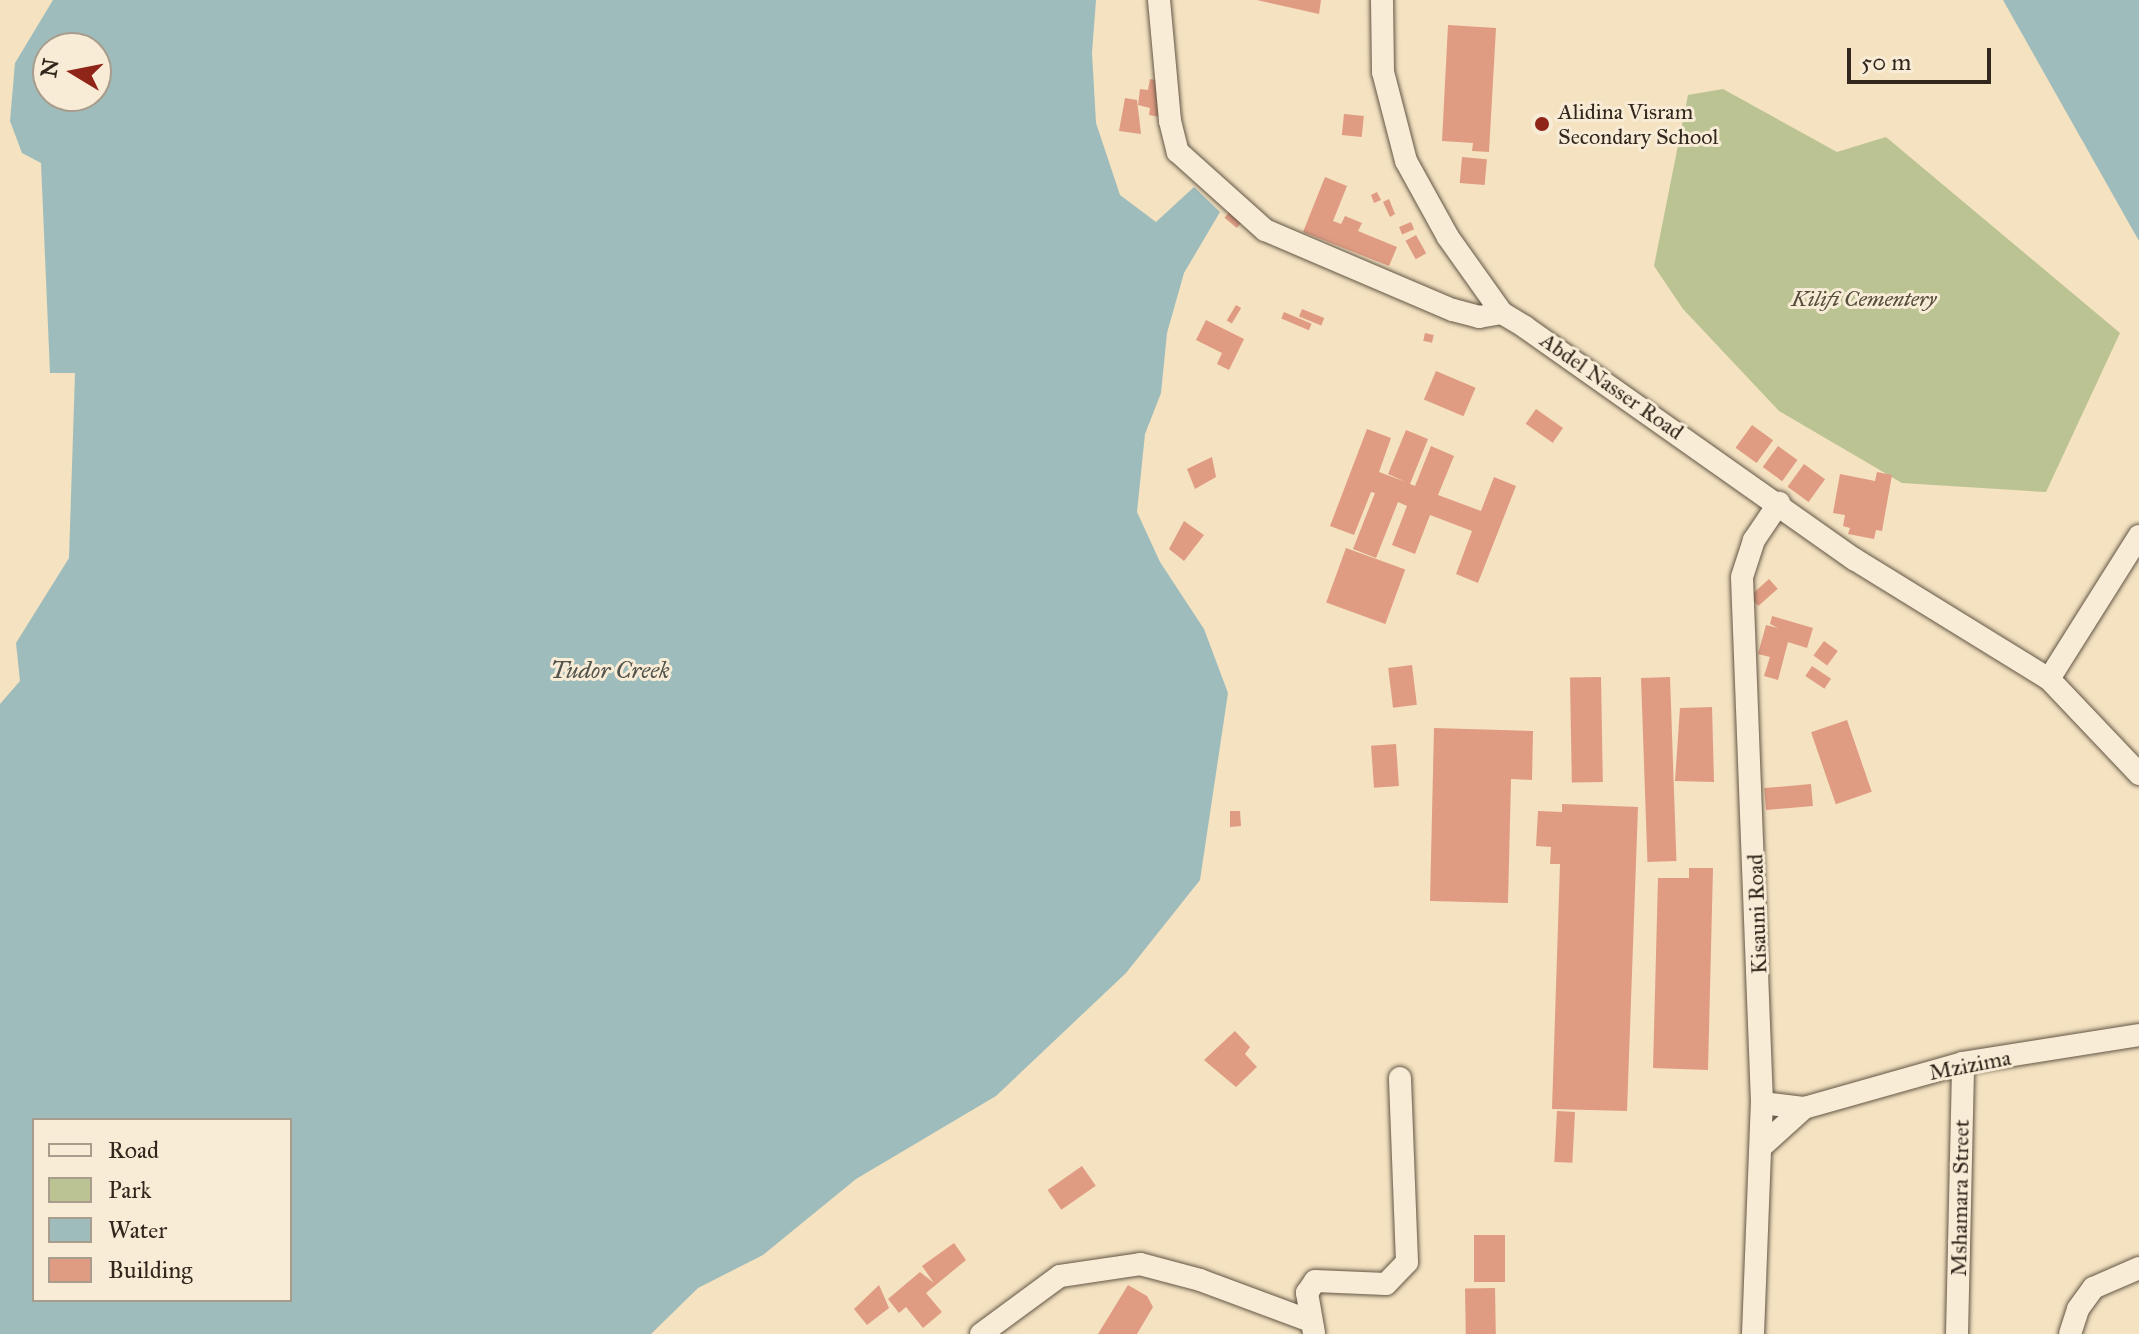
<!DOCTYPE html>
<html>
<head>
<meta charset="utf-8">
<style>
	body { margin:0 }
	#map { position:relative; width:2139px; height:1334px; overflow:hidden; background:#f4e2c1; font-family:"IM FELL Great Primer",serif }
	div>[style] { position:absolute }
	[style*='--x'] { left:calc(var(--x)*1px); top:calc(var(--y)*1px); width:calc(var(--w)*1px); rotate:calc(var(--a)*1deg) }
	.green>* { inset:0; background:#bcc392 }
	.water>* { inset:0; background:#9ebcbb }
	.building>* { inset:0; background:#e09b83; transform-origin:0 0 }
	.roads { filter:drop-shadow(0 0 2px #625645) drop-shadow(0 0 2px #625645) }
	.minor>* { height:22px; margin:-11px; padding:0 11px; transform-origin:11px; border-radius:11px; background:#f8ecd7 }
	.dots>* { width:22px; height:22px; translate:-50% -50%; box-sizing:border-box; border:4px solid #f8ecd7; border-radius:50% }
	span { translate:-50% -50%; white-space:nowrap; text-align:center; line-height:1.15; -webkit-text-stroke:6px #f8ecd7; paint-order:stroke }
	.poi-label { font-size:22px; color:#31271c }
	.left { translate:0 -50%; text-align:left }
	.park-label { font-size:22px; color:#544e3a; font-style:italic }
	.street-label { font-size:22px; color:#31271c }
	.water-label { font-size:24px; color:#52544c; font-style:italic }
	.legend { position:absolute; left:32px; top:1118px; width:260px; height:184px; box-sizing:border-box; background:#f8ecd7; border:2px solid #a89d8c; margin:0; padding:10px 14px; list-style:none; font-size:24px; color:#31271c }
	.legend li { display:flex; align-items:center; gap:16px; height:40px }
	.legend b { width:40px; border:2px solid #a89d8c }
	.north { position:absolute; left:32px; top:32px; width:80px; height:80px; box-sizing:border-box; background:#f8ecd7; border:2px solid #a89d8c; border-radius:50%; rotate:280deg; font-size:22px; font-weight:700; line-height:32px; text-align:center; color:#31271c }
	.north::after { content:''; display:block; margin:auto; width:28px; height:36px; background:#8f2418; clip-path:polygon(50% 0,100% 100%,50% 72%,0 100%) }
	.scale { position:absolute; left:1847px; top:48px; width:144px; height:36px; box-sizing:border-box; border:4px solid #31271c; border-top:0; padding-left:10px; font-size:24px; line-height:28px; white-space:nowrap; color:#31271c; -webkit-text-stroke:6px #f8ecd7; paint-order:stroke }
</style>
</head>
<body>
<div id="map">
	<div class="green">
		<div style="clip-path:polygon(1723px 89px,1837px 152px,1886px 137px,2120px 333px,2046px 492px,1902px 483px,1779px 411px,1683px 309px,1654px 266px,1688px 95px)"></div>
	</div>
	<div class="water">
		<div style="clip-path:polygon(evenodd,53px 0,1096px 0,1092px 53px,1096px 123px,1120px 195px,1156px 222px,1194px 187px,1220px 212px,1184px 273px,1167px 333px,1161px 393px,1145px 434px,1137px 512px,1160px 562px,1204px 629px,1228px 693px,1200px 880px,1126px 973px,996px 1096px,856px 1179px,763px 1255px,698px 1288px,651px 1334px,0 1334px,0 704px,20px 681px,16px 643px,69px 558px,75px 373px,50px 373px,41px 163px,22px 153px,10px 121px,15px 63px,53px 0,48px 48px,96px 48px,96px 96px,48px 96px,48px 48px,53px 0,34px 1120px,290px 1120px,290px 1300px,34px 1300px,34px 1120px)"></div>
		<div style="clip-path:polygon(2003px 0,2139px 0,2139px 241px)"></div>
	</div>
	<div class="building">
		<div style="clip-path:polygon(1257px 0,1321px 0,1319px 14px)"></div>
		<div style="clip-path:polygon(1448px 25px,1496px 28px,1489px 152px,1472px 151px,1473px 143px,1442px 141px)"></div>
		<div style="clip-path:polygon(1150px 79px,1160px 81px,1160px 117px,1149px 115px,1150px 108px,1138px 105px,1140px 89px,1148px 90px)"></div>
		<div style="clip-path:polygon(1125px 98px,1137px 100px,1141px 134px,1119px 131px)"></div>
		<div style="left:1344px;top:114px;width:20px;height:21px;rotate:6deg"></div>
		<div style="left:1462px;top:157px;width:25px;height:26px;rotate:5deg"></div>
		<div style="clip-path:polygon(1325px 177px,1347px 186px,1333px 221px,1341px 224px,1345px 216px,1362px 223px,1358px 231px,1397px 247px,1389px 266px,1303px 232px)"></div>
		<div style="clip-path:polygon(1377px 192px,1381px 200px,1374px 203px,1371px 195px)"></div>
		<div style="clip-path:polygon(1389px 199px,1395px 214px,1390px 217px,1383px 202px)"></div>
		<div style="left:1231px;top:210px;width:16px;height:10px;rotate:40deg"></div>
		<div style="left:1411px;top:222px;width:8px;height:13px;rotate:67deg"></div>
		<div style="left:1416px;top:235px;width:21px;height:12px;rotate:61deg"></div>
		<div style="left:1236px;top:305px;width:6px;height:18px;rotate:31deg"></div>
		<div style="left:1302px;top:309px;width:24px;height:8px;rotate:22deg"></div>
		<div style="left:1284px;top:312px;width:30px;height:7px;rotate:23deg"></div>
		<div style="clip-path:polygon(1206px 320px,1244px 339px,1229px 370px,1217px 364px,1222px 353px,1196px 340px)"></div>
		<div style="left:1425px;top:333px;width:9px;height:8px;rotate:13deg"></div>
		<div style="left:1436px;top:371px;width:43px;height:31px;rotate:23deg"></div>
		<div style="left:1536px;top:409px;width:33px;height:18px;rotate:35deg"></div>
		<div style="left:1752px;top:425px;width:26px;height:28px;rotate:36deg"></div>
		<div style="clip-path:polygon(1367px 429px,1391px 438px,1379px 472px,1406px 482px,1388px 474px,1406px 430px,1428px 439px,1410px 484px,1415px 486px,1431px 446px,1454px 456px,1438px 495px,1481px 511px,1494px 477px,1516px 486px,1478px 583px,1456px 574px,1472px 531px,1430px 515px,1415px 554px,1392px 545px,1407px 506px,1398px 502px,1376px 558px,1353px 549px,1375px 493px,1371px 492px,1354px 535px,1330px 526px)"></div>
		<div style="left:1778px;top:446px;width:24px;height:26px;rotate:36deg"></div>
		<div style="clip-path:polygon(1212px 457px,1216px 477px,1195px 489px,1187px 469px)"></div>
		<div style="left:1804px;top:464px;width:26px;height:28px;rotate:36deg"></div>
		<div style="clip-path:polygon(1877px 472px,1892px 475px,1882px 531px,1876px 530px,1874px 539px,1848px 534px,1850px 528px,1843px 526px,1845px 515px,1833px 513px,1840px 474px,1875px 481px)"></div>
		<div style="clip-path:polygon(1184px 521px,1204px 535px,1184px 561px,1169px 549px)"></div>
		<div style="left:1346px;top:548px;width:63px;height:58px;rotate:20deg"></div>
		<div style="left:1769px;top:579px;width:13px;height:26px;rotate:48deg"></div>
		<div style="clip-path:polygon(1772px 616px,1813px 628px,1807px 648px,1788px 642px,1778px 680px,1764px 676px,1770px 657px,1758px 654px,1766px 625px,1778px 628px,1770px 624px)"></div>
		<div style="left:1824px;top:641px;width:17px;height:18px;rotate:36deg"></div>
		<div style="left:1412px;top:665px;width:40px;height:24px;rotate:83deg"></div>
		<div style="left:1812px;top:666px;width:23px;height:12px;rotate:34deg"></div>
		<div style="left:1601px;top:677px;width:105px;height:31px;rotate:89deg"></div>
		<div style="left:1670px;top:677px;width:184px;height:29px;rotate:88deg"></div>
		<div style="clip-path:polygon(1712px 707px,1714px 782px,1675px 781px,1680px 708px)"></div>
		<div style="left:1847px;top:720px;width:76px;height:38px;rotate:71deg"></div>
		<div style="clip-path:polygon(1434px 728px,1533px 731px,1532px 780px,1511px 779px,1508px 903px,1430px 901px)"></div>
		<div style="left:1396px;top:744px;width:42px;height:25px;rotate:86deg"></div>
		<div style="left:1811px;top:784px;width:22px;height:47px;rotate:85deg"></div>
		<div style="clip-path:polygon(1562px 804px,1638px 807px,1627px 1111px,1552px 1109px,1560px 864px,1550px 864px,1551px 847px,1536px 846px,1538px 811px,1562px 812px)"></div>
		<div style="clip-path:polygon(1230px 811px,1240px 811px,1241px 826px,1230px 827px)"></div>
		<div style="clip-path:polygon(1689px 868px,1713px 868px,1708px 1070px,1653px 1068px,1658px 878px,1689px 878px)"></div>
		<div style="clip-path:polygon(1235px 1031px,1250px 1047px,1245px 1054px,1257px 1067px,1236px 1087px,1204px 1060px)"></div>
		<div style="left:1557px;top:1111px;width:18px;height:51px;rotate:3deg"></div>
		<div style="left:1082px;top:1166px;width:24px;height:42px;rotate:55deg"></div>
		<div style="left:1505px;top:1235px;width:47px;height:31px;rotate:90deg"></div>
		<div style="clip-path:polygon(954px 1243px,966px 1260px,926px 1293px,942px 1312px,923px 1328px,906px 1307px,899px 1313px,888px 1299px,920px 1272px,934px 1283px,922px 1266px)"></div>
		<div style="clip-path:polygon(879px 1285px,889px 1308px,867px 1325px,854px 1309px)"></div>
		<div style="clip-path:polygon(1128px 1285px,1147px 1296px,1153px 1307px,1137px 1334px,1098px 1334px)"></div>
		<div style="left:1495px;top:1288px;width:46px;height:30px;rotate:89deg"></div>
	</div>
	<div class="roads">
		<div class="minor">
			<div style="--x:1159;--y:0;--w:121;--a:84.8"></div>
			<div style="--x:1170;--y:121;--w:32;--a:76"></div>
			<div style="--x:1178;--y:152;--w:117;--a:41.9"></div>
			<div style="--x:1265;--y:230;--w:204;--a:23.1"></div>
			<div style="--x:1453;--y:310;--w:27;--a:15"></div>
			<div style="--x:1479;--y:317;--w:23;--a:-10"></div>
			<div style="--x:1502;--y:313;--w:27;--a:31"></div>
			<div style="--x:1525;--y:327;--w:403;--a:35.2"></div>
			<div style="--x:1854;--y:559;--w:229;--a:31.6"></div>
			<div style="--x:2049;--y:679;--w:131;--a:46.5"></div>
			<div style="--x:1382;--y:0;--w:72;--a:89.2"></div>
			<div style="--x:1383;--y:72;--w:92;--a:75.5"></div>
			<div style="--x:1406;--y:161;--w:87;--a:61.1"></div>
			<div style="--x:1448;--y:237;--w:93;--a:54.6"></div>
			<div style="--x:2049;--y:679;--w:169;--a:-57.8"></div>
			<div style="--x:1762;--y:1103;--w:42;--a:6.8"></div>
			<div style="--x:1804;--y:1108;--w:165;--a:-15.8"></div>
			<div style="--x:1963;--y:1063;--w:178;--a:-9"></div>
			<div style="--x:1762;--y:1146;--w:57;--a:-42.1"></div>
			<div style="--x:1314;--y:1333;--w:41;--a:-99.9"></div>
			<div style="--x:1307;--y:1293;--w:14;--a:-56"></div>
			<div style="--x:1315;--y:1281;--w:71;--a:2.4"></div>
			<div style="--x:1386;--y:1284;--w:30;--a:-46"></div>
			<div style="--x:1407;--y:1262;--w:184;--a:-92.2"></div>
			<div style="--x:981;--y:1334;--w:98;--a:-36.3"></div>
			<div style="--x:1060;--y:1276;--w:81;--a:-8.5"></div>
			<div style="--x:1140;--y:1264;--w:62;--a:14.9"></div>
			<div style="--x:1200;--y:1280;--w:117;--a:20.4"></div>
			<div style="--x:1753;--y:1334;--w:231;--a:-87.8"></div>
			<div style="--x:1762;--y:1103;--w:526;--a:-92.18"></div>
			<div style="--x:1742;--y:577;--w:39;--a:-72"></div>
			<div style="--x:1754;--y:540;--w:45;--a:-56"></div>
			<div style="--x:1957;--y:1334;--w:271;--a:-88.7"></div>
			<div style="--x:2070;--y:1334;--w:26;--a:-72"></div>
			<div style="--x:2078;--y:1309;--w:26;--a:-54"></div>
			<div style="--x:2093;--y:1288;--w:50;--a:-23.5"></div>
		</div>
	</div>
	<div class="dots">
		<div style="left:1542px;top:124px;background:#8f2418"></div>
	</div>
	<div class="poi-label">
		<span class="left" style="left:1558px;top:124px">Alidina Visram<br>Secondary School</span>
	</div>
	<div class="park-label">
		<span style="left:1864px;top:299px">Kilifi Cementery</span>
	</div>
	<div class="street-label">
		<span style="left:1612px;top:386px;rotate:35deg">Abdel Nasser Road</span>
		<span style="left:1757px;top:914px;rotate:-92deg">Kisauni Road</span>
		<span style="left:1970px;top:1065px;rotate:-11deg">Mzizima</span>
		<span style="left:1960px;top:1198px;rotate:-89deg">Mshamara Street</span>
	</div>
	<div class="water-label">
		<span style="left:610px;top:671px">Tudor Creek</span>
	</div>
	<ul class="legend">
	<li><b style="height:10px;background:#f8ecd7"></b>Road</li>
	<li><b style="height:22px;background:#bcc392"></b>Park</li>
	<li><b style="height:22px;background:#9ebcbb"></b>Water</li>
	<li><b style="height:22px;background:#e09b83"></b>Building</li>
	</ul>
	<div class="north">N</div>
	<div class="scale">50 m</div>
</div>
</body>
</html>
